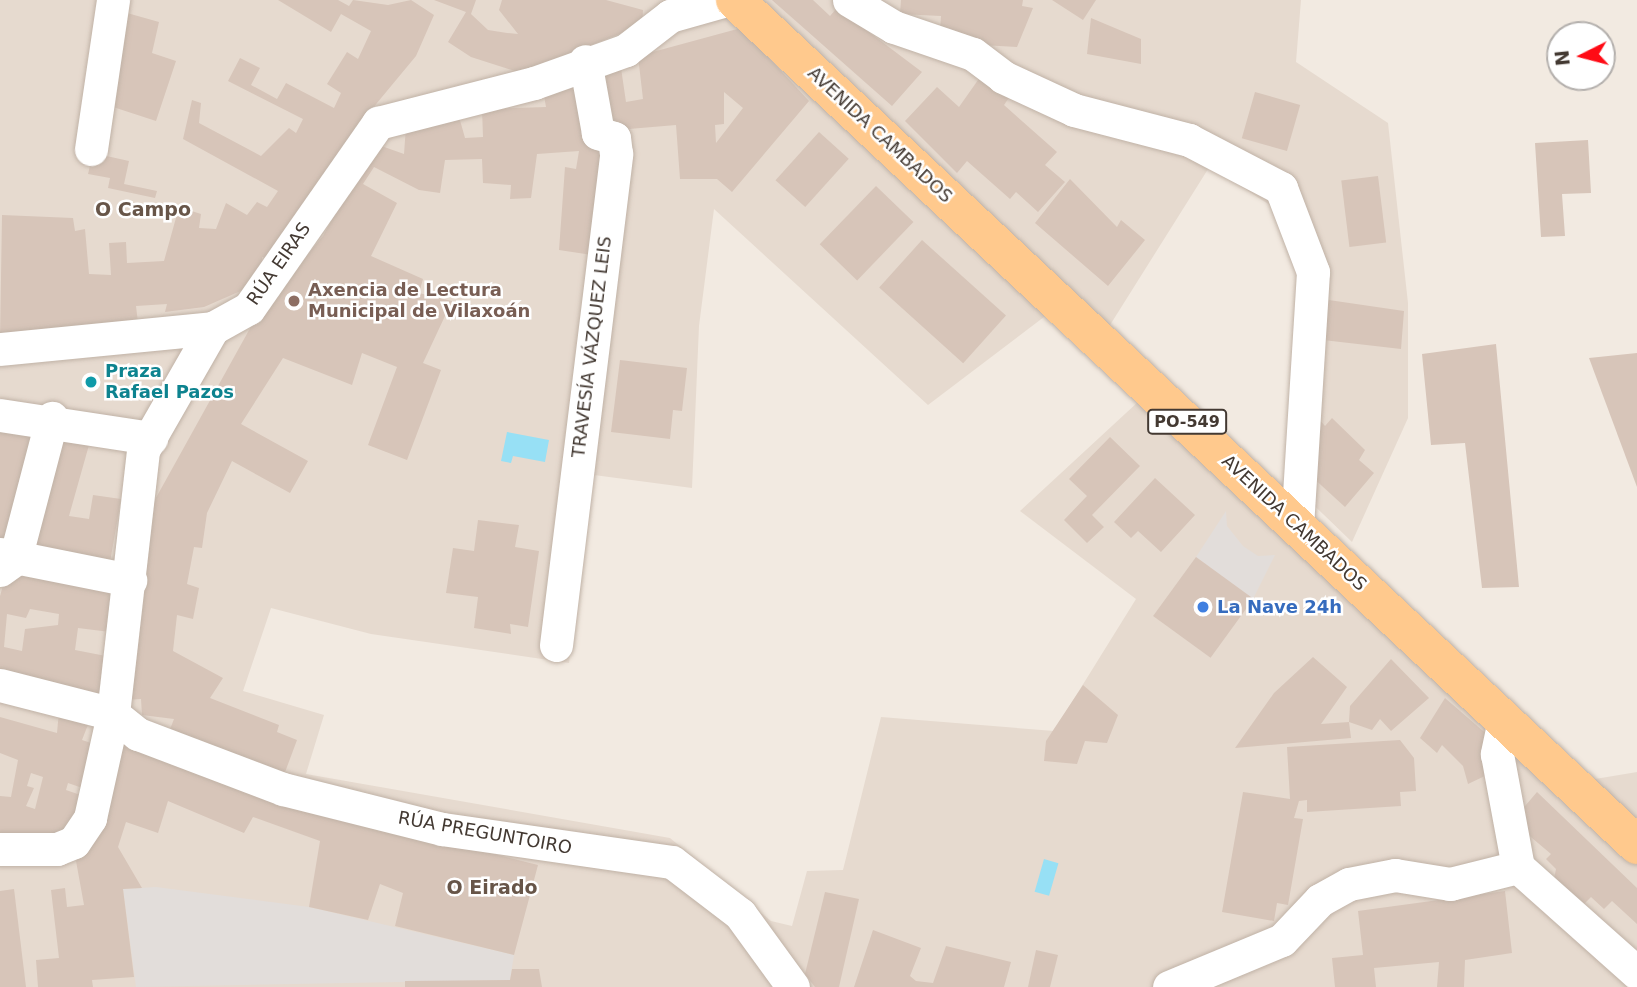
<!DOCTYPE html>
<html>
<head>
<meta charset="utf-8">
<style>
	body { margin:0 }
	#map { position:relative; width:1637px; height:987px; overflow:hidden; background:#f2eae1; font-family:"DejaVu Sans",sans-serif }
	div>[style] { position:absolute }
	[style*='--x'] { left:calc(var(--x)*1px); top:calc(var(--y)*1px); width:calc(var(--w)*1px); rotate:calc(var(--a)*1deg) }
	.residential>* { inset:0; background:#e6dacf }
	.parking>* { inset:0; background:#e2ddda }
	.water>* { inset:0; background:#97e0f5; transform-origin:0 0 }
	.building>* { inset:0; background:#d7c5b9; transform-origin:0 0 }
	.roads { filter:drop-shadow(0 0 2px #c0b2a6) drop-shadow(0 0 2px #c0b2a6) }
	.street>* { height:33px; margin:-16.5px; padding:0 16.5px; transform-origin:16.5px; border-radius:16.5px; background:#fff }
	.primary>* { height:38px; margin:-19px; padding:0 19px; transform-origin:19px; border-radius:19px; background:#ffc98d }
	.dots>* { width:19px; height:19px; translate:-50% -50%; box-sizing:border-box; border:4px solid #fff; border-radius:50% }
	span { translate:-50% -50%; white-space:nowrap; text-align:center; line-height:1.15; -webkit-text-stroke:5px #fff; paint-order:stroke }
	.shield-label span { padding:2px 5px; background:#fff; border:2px solid; border-radius:5px; -webkit-text-stroke-width:0 }
	.shield-label { font-size:16px; color:#433932; font-weight:700 }
	.street-label { font-size:18px; color:#433932 }
	.education-label { font-size:18px; color:#785e54; font-weight:700 }
	.left { translate:0 -50%; text-align:left }
	.culture-label { font-size:18px; color:#0d838f; font-weight:700 }
	.shop-label { font-size:18px; color:#366cbe; font-weight:700 }
	.neighbourhood-label { font-size:19px; color:#675548; font-weight:700 }
	.north { position:absolute; left:1546px; top:21px; width:70px; height:70px; box-sizing:border-box; background:#fff; border:2px solid #b4b0ad; border-radius:50%; rotate:264deg; font-size:19px; font-weight:700; line-height:28px; text-align:center; color:#433932 }
	.north::after { content:''; display:block; margin:auto; width:24px; height:32px; background:#ff0b15; clip-path:polygon(50% 0,100% 100%,50% 72%,0 100%) }
</style>
</head>
<body>
<div id="map">
	<div class="residential">
		<div style="clip-path:polygon(0 0,1301px 0,1296px 62px,1388px 123px,1408px 303px,1408px 418px,1352px 542px,1295px 487px,1303px 286px,1276px 209px,1210px 166px,1100px 341px,1061px 304px,928px 405px,714px 209px,699px 326px,692px 488px,594px 475px,569px 663px,371px 634px,271px 608px,243px 691px,324px 715px,306px 774px,670px 838px,771px 921px,792px 926px,807px 871px,843px 870px,881px 717px,1054px 731px,1136px 599px,1020px 511px,1152px 389px,1504px 720px,1595px 779px,1637px 772px,1637px 987px,0 987px)"></div>
	</div>
	<div class="parking">
		<div style="clip-path:polygon(1226px 511px,1227px 526px,1243px 546px,1258px 556px,1275px 555px,1253px 599px,1196px 557px)"></div>
		<div style="clip-path:polygon(156px 887px,309px 907px,514px 955px,510px 980px,136px 987px,123px 889px)"></div>
	</div>
	<div class="water">
		<div style="clip-path:polygon(507px 432px,549px 440px,545px 462px,513px 456px,511px 463px,501px 461px)"></div>
		<div style="left:1044px;top:859px;width:15px;height:34px;rotate:16deg"></div>
	</div>
	<div class="building">
		<div style="clip-path:polygon(278px 0,338px 0,349px 6px,353px 0,388px 5px,411px 0,434px 15px,416px 56px,372px 109px,276px 260px,262px 257px,261px 282px,204px 307px,165px 312px,167px 304px,136px 306px,138px 323px,0 340px,2px 215px,73px 218px,75px 231px,85px 229px,89px 274px,111px 275px,109px 243px,126px 242px,127px 263px,164px 261px,179px 207px,201px 214px,199px 228px,216px 229px,226px 203px,247px 215px,257px 202px,267px 207px,278px 191px,183px 139px,192px 100px,201px 103px,199px 123px,261px 156px,289px 128px,296px 133px,303px 119px,228px 81px,240px 58px,260px 68px,251px 85px,277px 99px,286px 83px,334px 108px,341px 93px,327px 84px,347px 52px,358px 59px,371px 31px,341px 14px,331px 32px)"></div>
		<div style="clip-path:polygon(434px 0,476px 0,471px 14px,488px 30px,507px 33px,518px 34px,499px 10px,502px 0,606px 0,643px 10px,642px 25px,521px 73px,471px 57px,448px 42px,466px 12px)"></div>
		<div style="clip-path:polygon(772px 0,813px 0,830px 16px,837px 8px,922px 72px,892px 106px)"></div>
		<div style="clip-path:polygon(901px 0,1023px 0,1022px 6px,1033px 8px,1017px 47px,982px 45px,940px 32px,941px 16px,900px 14px)"></div>
		<div style="clip-path:polygon(1052px 0,1096px 0,1083px 20px)"></div>
		<div style="clip-path:polygon(120px 11px,159px 22px,152px 53px,176px 61px,156px 121px,110px 106px)"></div>
		<div style="clip-path:polygon(1091px 18px,1141px 39px,1141px 64px,1087px 54px)"></div>
		<div style="clip-path:polygon(evenodd,741px 28px,809px 101px,732px 192px,717px 179px,680px 179px,676px 125px,605px 131px,595px 72px,621px 68px,626px 102px,643px 99px,638px 56px,741px 28px,724px 92px,743px 108px,716px 143px,715px 125px,724px 124px,724px 92px)"></div>
		<div style="clip-path:polygon(983px 73px,1015px 89px,1004px 105px,1057px 152px,1045px 165px,1065px 182px,1038px 212px,1016px 192px,1010px 199px,967px 161px,957px 173px,905px 121px,937px 87px,959px 107px)"></div>
		<div style="clip-path:polygon(575px 80px,604px 143px,592px 255px,559px 250px,565px 167px,576px 169px,579px 151px,537px 154px,531px 198px,510px 199px,511px 185px,483px 183px,482px 159px,445px 160px,440px 193px,419px 190px,374px 167px,363px 184px,397px 203px,371px 256px,423px 279px,419px 293px,452px 301px,423px 363px,441px 370px,407px 460px,368px 445px,397px 367px,362px 353px,352px 385px,283px 358px,241px 424px,308px 461px,290px 493px,232px 461px,207px 513px,202px 548px,194px 547px,187px 584px,199px 588px,193px 619px,177px 615px,173px 651px,223px 678px,210px 698px,279px 725px,277px 732px,297px 740px,281px 783px,167px 737px,174px 719px,142px 715px,141px 699px,124px 700px,127px 670px,135px 672px,135px 606px,152px 505px,258px 314px,323px 236px,373px 143px,404px 154px,406px 126px,458px 113px,465px 138px,483px 137px,482px 109px,546px 107px,543px 90px)"></div>
		<div style="left:1255px;top:92px;width:47px;height:48px;rotate:16deg"></div>
		<div style="left:819px;top:132px;width:40px;height:65px;rotate:42deg"></div>
		<div style="clip-path:polygon(1588px 140px,1591px 193px,1562px 194px,1565px 236px,1541px 237px,1535px 143px)"></div>
		<div style="clip-path:polygon(93px 153px,129px 161px,124px 184px,157px 191px,155px 198px,108px 188px,110px 178px,88px 174px)"></div>
		<div style="left:1378px;top:176px;width:67px;height:37px;rotate:83deg"></div>
		<div style="clip-path:polygon(1070px 179px,1117px 227px,1121px 220px,1145px 240px,1108px 286px,1035px 223px)"></div>
		<div style="left:876px;top:186px;width:52px;height:81px;rotate:44deg"></div>
		<div style="left:922px;top:240px;width:113px;height:64px;rotate:42deg"></div>
		<div style="clip-path:polygon(1315px 298px,1404px 311px,1401px 349px,1323px 340px)"></div>
		<div style="clip-path:polygon(1496px 344px,1519px 587px,1482px 588px,1465px 443px,1431px 445px,1422px 354px)"></div>
		<div style="clip-path:polygon(1637px 353px,1637px 487px,1589px 358px)"></div>
		<div style="clip-path:polygon(620px 360px,687px 368px,682px 411px,673px 410px,670px 439px,611px 432px)"></div>
		<div style="clip-path:polygon(1311px 410px,1325px 426px,1332px 418px,1365px 450px,1359px 460px,1374px 473px,1345px 507px,1310px 475px)"></div>
		<div style="clip-path:polygon(0 431px,43px 432px,16px 525px,0 543px)"></div>
		<div style="clip-path:polygon(1110px 437px,1140px 466px,1092px 515px,1104px 527px,1087px 543px,1064px 520px,1087px 496px,1069px 479px)"></div>
		<div style="clip-path:polygon(58px 438px,89px 445px,69px 516px,89px 519px,93px 495px,121px 499px,109px 568px,28px 552px)"></div>
		<div style="clip-path:polygon(1155px 478px,1195px 515px,1161px 552px,1138px 531px,1131px 538px,1114px 522px)"></div>
		<div style="clip-path:polygon(478px 520px,519px 525px,515px 547px,539px 551px,528px 627px,510px 624px,511px 634px,474px 628px,478px 597px,446px 593px,453px 548px,474px 551px)"></div>
		<div style="left:1196px;top:557px;width:71px;height:73px;rotate:36deg"></div>
		<div style="clip-path:polygon(evenodd,7px 572px,123px 587px,110px 632px,78px 628px,75px 650px,116px 658px,109px 703px,0 669px,0 596px,7px 572px,30px 609px,59px 614px,58px 625px,25px 629px,22px 651px,4px 647px,7px 614px,26px 618px,30px 609px)"></div>
		<div style="clip-path:polygon(1313px 657px,1347px 687px,1321px 724px,1349px 722px,1351px 738px,1235px 748px,1274px 693px)"></div>
		<div style="clip-path:polygon(1391px 659px,1429px 698px,1391px 731px,1380px 719px,1372px 730px,1349px 722px,1350px 706px)"></div>
		<div style="clip-path:polygon(1083px 685px,1118px 715px,1107px 743px,1085px 741px,1077px 764px,1044px 761px,1046px 741px)"></div>
		<div style="clip-path:polygon(1445px 698px,1490px 737px,1480px 753px,1489px 774px,1468px 784px,1463px 766px,1442px 745px,1437px 753px,1420px 738px)"></div>
		<div style="clip-path:polygon(evenodd,59px 711px,91px 717px,82px 740px,103px 747px,91px 791px,68px 783px,66px 790px,89px 798px,68px 840px,0 842px,0 796px,11px 797px,18px 760px,0 753px,0 717px,57px 733px,59px 711px,31px 773px,43px 777px,35px 809px,26px 806px,34px 788px,27px 786px,31px 773px)"></div>
		<div style="clip-path:polygon(1400px 740px,1414px 758px,1416px 791px,1400px 792px,1401px 806px,1307px 812px,1307px 800px,1299px 801px,1294px 818px,1303px 819px,1288px 905px,1277px 903px,1274px 921px,1222px 912px,1243px 792px,1290px 799px,1287px 747px)"></div>
		<div style="clip-path:polygon(137px 743px,395px 829px,538px 865px,514px 955px,395px 926px,403px 893px,380px 884px,368px 920px,309px 907px,320px 841px,253px 817px,244px 833px,168px 801px,158px 833px,126px 822px,118px 847px,142px 888px,123px 889px,134px 977px,92px 980px,93px 987px,38px 987px,36px 960px,59px 958px,51px 890px,65px 888px,67px 907px,84px 905px,76px 861px,120px 748px)"></div>
		<div style="clip-path:polygon(1537px 792px,1637px 888px,1637px 924px,1612px 901px,1604px 909px,1591px 897px,1578px 910px,1552px 889px,1556px 869px,1546px 859px,1551px 854px,1519px 827px,1519px 813px)"></div>
		<div style="clip-path:polygon(14px 889px,26px 987px,0 987px,0 891px)"></div>
		<div style="clip-path:polygon(1505px 891px,1512px 953px,1465px 960px,1464px 987px,1437px 987px,1439px 962px,1374px 968px,1376px 987px,1335px 987px,1332px 958px,1363px 955px,1358px 911px)"></div>
		<div style="clip-path:polygon(825px 892px,859px 899px,839px 987px,815px 987px,805px 974px)"></div>
		<div style="clip-path:polygon(873px 930px,921px 948px,910px 976px,916px 981px,933px 983px,946px 946px,1011px 962px,1004px 987px,854px 987px)"></div>
		<div style="clip-path:polygon(1036px 950px,1058px 955px,1050px 987px,1028px 987px)"></div>
		<div style="clip-path:polygon(512px 969px,539px 969px,542px 987px,405px 987px,405px 981px,510px 980px)"></div>
	</div>
	<div class="roads">
		<div class="street">
			<div style="--x:849;--y:0;--w:52;--a:31"></div>
			<div style="--x:894;--y:27;--w:83;--a:18.9"></div>
			<div style="--x:973;--y:54;--w:38;--a:37"></div>
			<div style="--x:1003;--y:77;--w:78;--a:24.9"></div>
			<div style="--x:1074;--y:110;--w:119;--a:14.6"></div>
			<div style="--x:1189;--y:140;--w:104;--a:27.6"></div>
			<div style="--x:1281;--y:188;--w:90;--a:69.1"></div>
			<div style="--x:1313;--y:272;--w:255;--a:93.6"></div>
			<div style="--x:91;--y:149;--w:151;--a:-81.6"></div>
			<div style="--x:0;--y:349;--w:214;--a:-5.6"></div>
			<div style="--x:0;--y:415;--w:153;--a:8.7"></div>
			<div style="--x:0;--y:554;--w:133;--a:11.3"></div>
			<div style="--x:0;--y:570;--w:19;--a:-36"></div>
			<div style="--x:15;--y:559;--w:146;--a:-75.3"></div>
			<div style="--x:556;--y:645;--w:495;--a:-83"></div>
			<div style="--x:616;--y:154;--w:16;--a:-97"></div>
			<div style="--x:614;--y:138;--w:17;--a:-163"></div>
			<div style="--x:598;--y:133;--w:73;--a:-100.2"></div>
			<div style="--x:0;--y:685;--w:117;--a:14.4"></div>
			<div style="--x:113;--y:714;--w:32;--a:39"></div>
			<div style="--x:138;--y:734;--w:155;--a:20.8"></div>
			<div style="--x:283;--y:789;--w:164;--a:14.1"></div>
			<div style="--x:442;--y:829;--w:232;--a:8.2"></div>
			<div style="--x:672;--y:862;--w:86;--a:37.4"></div>
			<div style="--x:740;--y:914;--w:90;--a:54"></div>
			<div style="--x:1504;--y:720;--w:35;--a:102"></div>
			<div style="--x:1497;--y:754;--w:115;--a:79.5"></div>
			<div style="--x:1518;--y:867;--w:159;--a:41.7"></div>
			<div style="--x:0;--y:849;--w:57;--a:0"></div>
			<div style="--x:57;--y:849;--w:18;--a:-22"></div>
			<div style="--x:74;--y:842;--w:29;--a:-56"></div>
			<div style="--x:90;--y:818;--w:107;--a:-77.5"></div>
			<div style="--x:113;--y:714;--w:266;--a:-83.5"></div>
			<div style="--x:143;--y:450;--w:141;--a:-60.2"></div>
			<div style="--x:213;--y:328;--w:41;--a:-29.1"></div>
			<div style="--x:249;--y:308;--w:226;--a:-55.1"></div>
			<div style="--x:378;--y:123;--w:161;--a:-14.4"></div>
			<div style="--x:534;--y:83;--w:98;--a:-19.7"></div>
			<div style="--x:626;--y:50;--w:56;--a:-37.7"></div>
			<div style="--x:670;--y:16;--w:58;--a:-15.9"></div>
			<div style="--x:1169;--y:987;--w:122;--a:-22.6"></div>
			<div style="--x:1282;--y:940;--w:55;--a:-46.5"></div>
			<div style="--x:1320;--y:900;--w:33;--a:-29"></div>
			<div style="--x:1349;--y:884;--w:47;--a:-11.1"></div>
			<div style="--x:1395;--y:875;--w:56;--a:9.3"></div>
			<div style="--x:1450;--y:884;--w:70;--a:-14"></div>
		</div>
		<div class="primary">
			<div style="--x:735;--y:0;--w:1236;--a:43.13"></div>
		</div>
	</div>
	<div class="dots">
		<div style="left:294px;top:301px;background:#8d6e63"></div>
		<div style="left:91px;top:382px;background:#0f9aa8"></div>
		<div style="left:1203px;top:607px;background:#3f7fe0"></div>
	</div>
	<div class="shield-label">
		<span style="left:1187px;top:422px">PO-549</span>
	</div>
	<div class="street-label">
		<span style="left:880px;top:135px;rotate:43deg">AVENIDA CAMBADOS</span>
		<span style="left:279px;top:264px;rotate:-55deg">RÚA EIRAS</span>
		<span style="left:592px;top:347px;rotate:-83deg">TRAVESÍA VÁZQUEZ LEIS</span>
		<span style="left:1294px;top:523px;rotate:43deg">AVENIDA CAMBADOS</span>
		<span style="left:485px;top:833px;rotate:10deg">RÚA PREGUNTOIRO</span>
	</div>
	<div class="education-label">
		<span class="left" style="left:308px;top:301px">Axencia de Lectura<br>Municipal de Vilaxoán</span>
	</div>
	<div class="culture-label">
		<span class="left" style="left:105px;top:382px">Praza<br>Rafael Pazos</span>
	</div>
	<div class="shop-label">
		<span class="left" style="left:1217px;top:607px">La Nave 24h</span>
	</div>
	<div class="neighbourhood-label">
		<span style="left:143px;top:210px">O Campo</span>
		<span style="left:492px;top:888px">O Eirado</span>
	</div>
	<div class="north">N</div>
</div>
</body>
</html>
